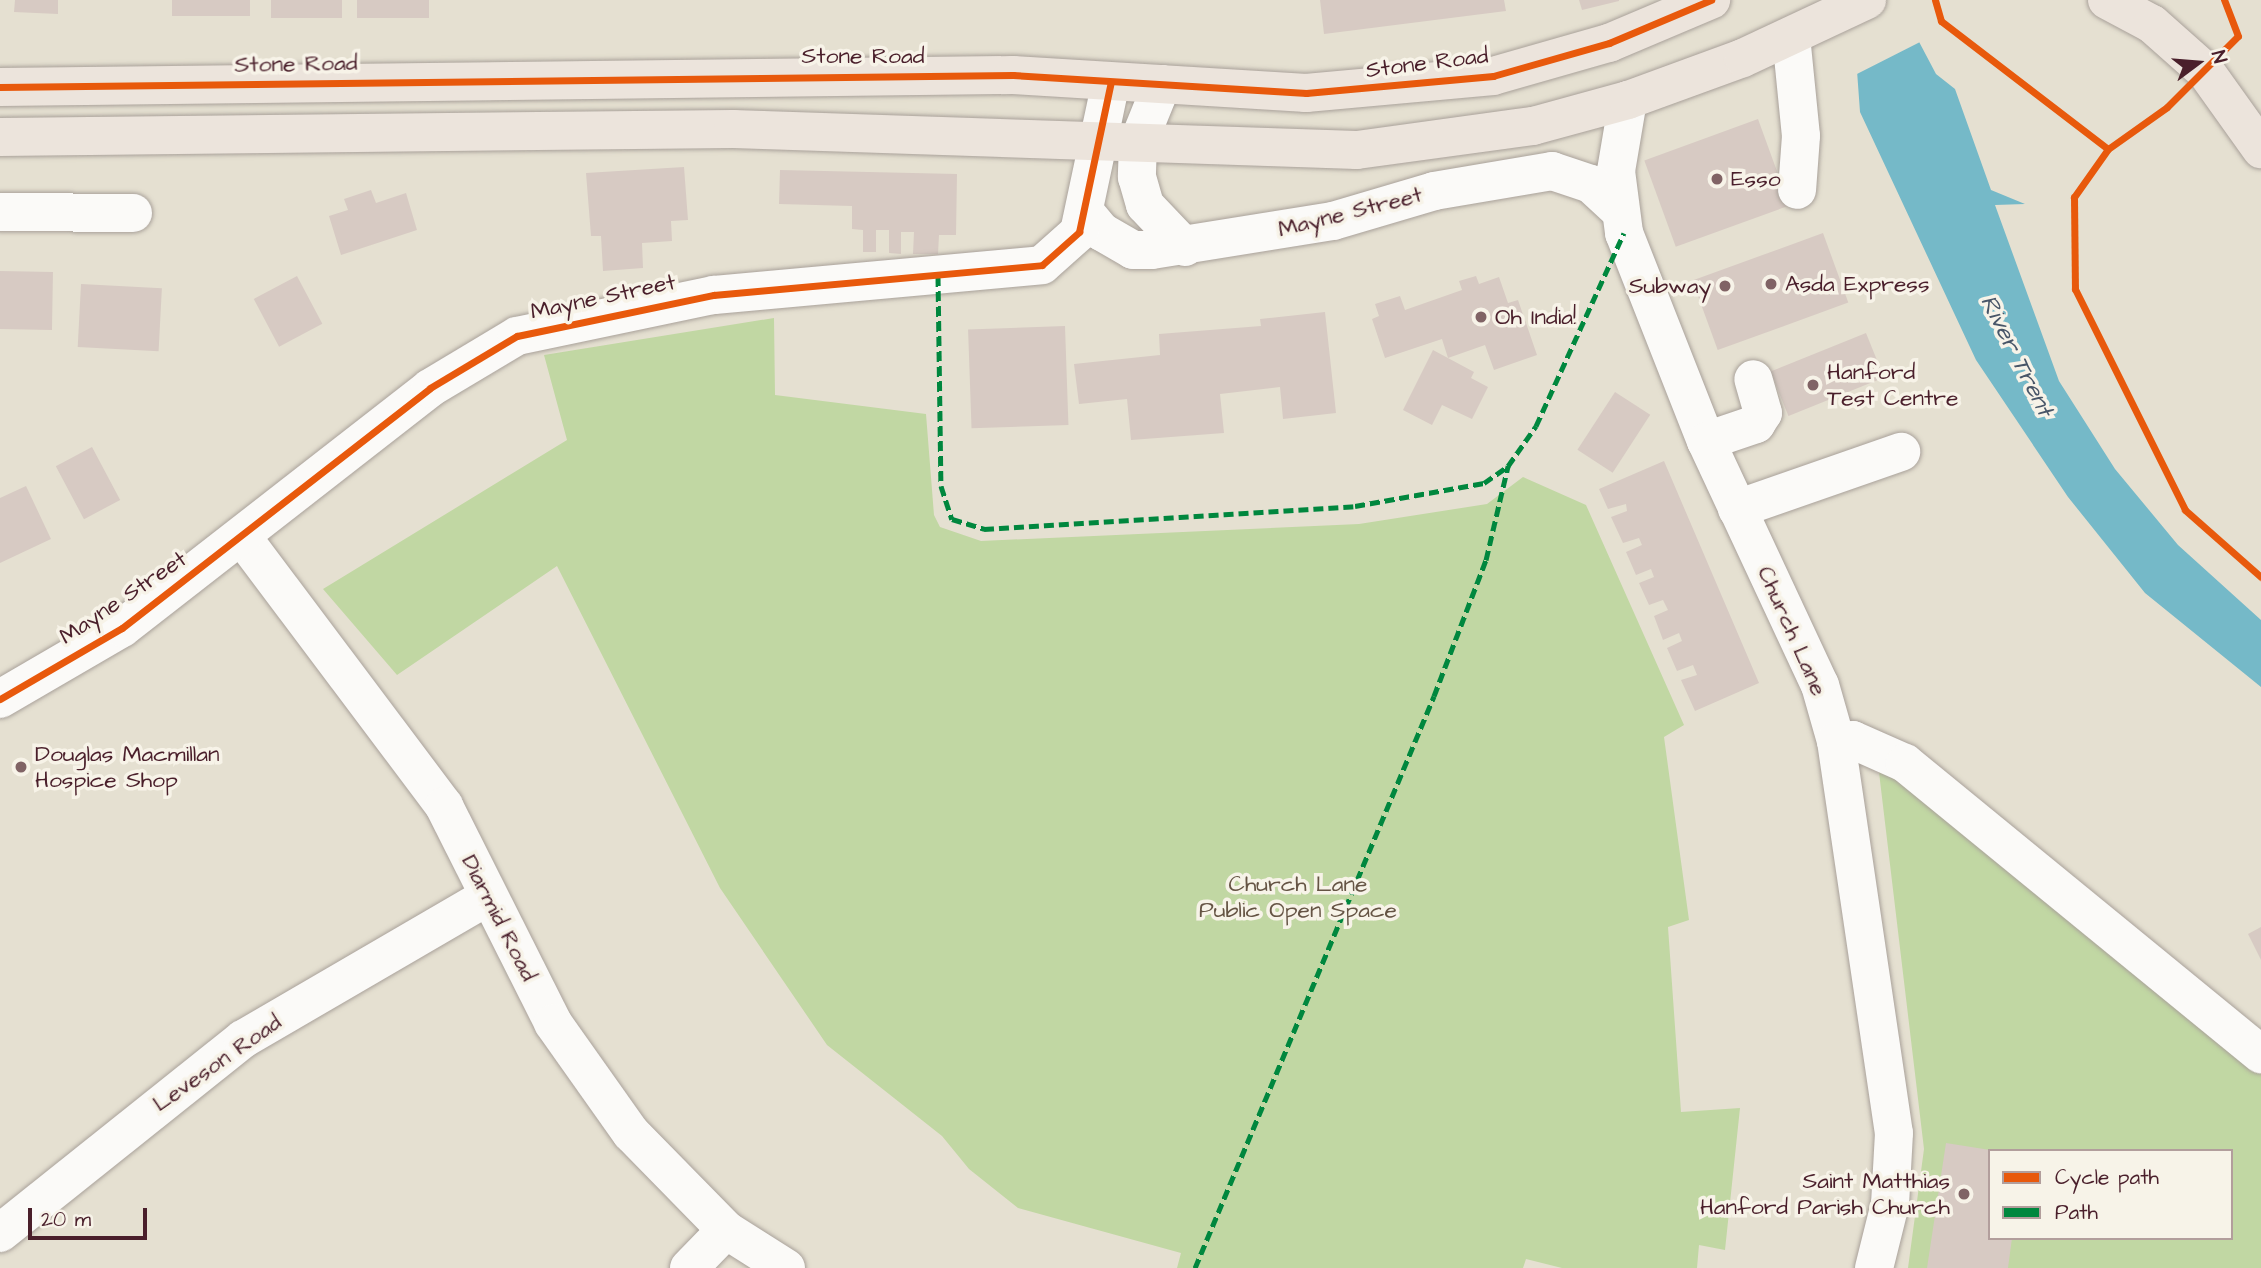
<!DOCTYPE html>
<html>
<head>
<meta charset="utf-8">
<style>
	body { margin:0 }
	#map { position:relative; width:2261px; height:1268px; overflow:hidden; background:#e5e0d1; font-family:"Architects Daughter",sans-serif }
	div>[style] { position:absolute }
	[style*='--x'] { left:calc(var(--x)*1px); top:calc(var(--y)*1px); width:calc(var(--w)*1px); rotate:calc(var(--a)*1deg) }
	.green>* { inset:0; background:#c1d7a3 }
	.water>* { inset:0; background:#75b9c8 }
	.pier>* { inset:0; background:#e5e0d1 }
	.building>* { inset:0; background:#d7cac3; transform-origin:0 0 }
	.roads { filter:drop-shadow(0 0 2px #a9a19a) drop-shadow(0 0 2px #a9a19a) }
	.minor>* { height:38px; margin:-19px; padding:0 19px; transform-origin:19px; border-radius:19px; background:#fbfaf8 }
	.highway>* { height:38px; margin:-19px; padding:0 19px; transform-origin:19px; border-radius:19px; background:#ece4dc }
	.quiet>* { height:5px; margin-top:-2.5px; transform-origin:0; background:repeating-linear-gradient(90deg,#00873e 0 10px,transparent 0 15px) }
	.cycleway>* { height:7px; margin:-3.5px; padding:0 3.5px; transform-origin:3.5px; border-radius:3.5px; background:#e8590c }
	.dots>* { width:19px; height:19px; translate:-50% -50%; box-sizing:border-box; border:4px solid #f7f3e8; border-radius:50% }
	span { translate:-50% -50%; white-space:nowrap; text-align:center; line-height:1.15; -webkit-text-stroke:7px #f7f3e8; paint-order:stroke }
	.street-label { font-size:23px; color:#4a1f2b }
	.poi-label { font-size:23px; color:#4a1f2b }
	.left { translate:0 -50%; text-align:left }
	.right { translate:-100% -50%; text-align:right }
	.park-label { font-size:23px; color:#655444 }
	.water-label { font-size:24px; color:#485668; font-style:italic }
	.legend { position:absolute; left:1988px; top:1149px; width:245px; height:91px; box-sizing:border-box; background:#f7f3e8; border:2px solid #b29e9c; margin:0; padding:9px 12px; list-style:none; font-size:21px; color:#4a1f2b }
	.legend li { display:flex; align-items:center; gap:14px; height:35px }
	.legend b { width:35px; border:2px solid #b29e9c }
	.north { position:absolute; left:2163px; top:28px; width:70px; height:70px; -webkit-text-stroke:5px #f7f3e8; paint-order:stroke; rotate:74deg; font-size:19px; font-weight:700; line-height:28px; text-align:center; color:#4a1f2b }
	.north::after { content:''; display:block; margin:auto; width:24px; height:32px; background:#4a1f2b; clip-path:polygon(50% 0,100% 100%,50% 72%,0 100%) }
	.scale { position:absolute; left:28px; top:1208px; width:119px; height:32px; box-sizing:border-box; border:4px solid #4a1f2b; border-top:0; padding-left:9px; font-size:21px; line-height:24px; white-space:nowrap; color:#4a1f2b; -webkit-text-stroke:5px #f7f3e8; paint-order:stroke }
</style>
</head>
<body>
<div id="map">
	<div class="green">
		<div style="clip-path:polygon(774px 318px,775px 395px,926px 414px,934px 515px,940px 527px,981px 541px,1359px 524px,1487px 504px,1523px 477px,1586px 505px,1684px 725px,1664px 737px,1689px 920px,1668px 927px,1681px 1112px,1740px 1108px,1725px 1250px,1699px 1245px,1697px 1268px,1562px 1268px,1526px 1259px,1523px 1268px,1177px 1268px,1181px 1253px,1018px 1208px,969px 1169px,942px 1136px,827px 1045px,720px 888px,557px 566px,397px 675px,323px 589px,567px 440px,544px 355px)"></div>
		<div style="clip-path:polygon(evenodd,1878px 764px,2261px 1066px,2261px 1268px,1908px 1268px,1924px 1149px,1878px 764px,1990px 1151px,2231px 1151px,2231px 1238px,1990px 1238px,1990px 1151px)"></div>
	</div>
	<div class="water">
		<div style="clip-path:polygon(1897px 0,1936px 74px,1955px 89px,1991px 190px,2025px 204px,1995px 205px,2059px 381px,2115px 469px,2178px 545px,2261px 620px,2261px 687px,2145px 593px,2068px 497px,1976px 360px,1860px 112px,1856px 57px)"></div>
	</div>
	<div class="pier">
		<div style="clip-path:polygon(1818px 0,1901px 0,1924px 40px,1853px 76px,1852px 58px)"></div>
	</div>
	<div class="building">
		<div style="clip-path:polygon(15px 0,58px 0,58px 14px,14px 12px)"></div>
		<div style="left:172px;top:0;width:78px;height:16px"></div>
		<div style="left:271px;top:0;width:71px;height:18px"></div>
		<div style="left:357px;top:0;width:72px;height:18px"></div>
		<div style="clip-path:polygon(1320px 0,1504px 0,1506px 11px,1324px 34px)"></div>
		<div style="clip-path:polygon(1579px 0,1619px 0,1619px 1px,1582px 10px)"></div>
		<div style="left:1758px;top:119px;width:92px;height:121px;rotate:70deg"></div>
		<div style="clip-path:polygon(684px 167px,688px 220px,671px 221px,672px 241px,642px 243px,643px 268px,603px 271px,601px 236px,591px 236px,586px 173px)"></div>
		<div style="clip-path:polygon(780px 170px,957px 174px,956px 235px,939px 235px,938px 254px,913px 254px,914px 232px,901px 232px,901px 254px,889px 253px,889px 230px,876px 230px,876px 252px,863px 252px,863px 230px,852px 229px,852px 206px,779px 204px)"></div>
		<div style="clip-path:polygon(371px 190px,376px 203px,406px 193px,417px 230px,341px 255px,329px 216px,348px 210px,344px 199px)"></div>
		<div style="left:1823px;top:233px;width:74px;height:139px;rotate:70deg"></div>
		<div style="left:0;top:271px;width:53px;height:58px;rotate:1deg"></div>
		<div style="left:297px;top:276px;width:54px;height:49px;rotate:62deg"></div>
		<div style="clip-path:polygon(1476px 276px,1479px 284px,1499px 277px,1508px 303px,1518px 300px,1537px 355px,1494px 370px,1485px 345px,1448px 358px,1442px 339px,1385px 358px,1372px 319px,1379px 316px,1375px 304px,1400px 296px,1405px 310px,1462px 290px,1459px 281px)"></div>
		<div style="left:81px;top:284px;width:81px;height:63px;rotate:3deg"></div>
		<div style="clip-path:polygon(1325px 312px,1336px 413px,1283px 419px,1280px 387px,1220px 394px,1224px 433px,1131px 440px,1127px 399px,1079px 404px,1074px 364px,1160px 355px,1159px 334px,1261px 326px,1260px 319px)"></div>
		<div style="left:1065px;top:326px;width:99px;height:97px;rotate:88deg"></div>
		<div style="left:1866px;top:333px;width:48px;height:103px;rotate:68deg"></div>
		<div style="clip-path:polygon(1433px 350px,1474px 372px,1471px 378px,1488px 387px,1472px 419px,1442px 405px,1432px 425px,1403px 410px)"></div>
		<div style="left:1615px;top:392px;width:42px;height:69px;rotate:33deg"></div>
		<div style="left:92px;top:447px;width:60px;height:41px;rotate:62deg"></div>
		<div style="clip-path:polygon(1664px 461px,1759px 683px,1695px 711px,1681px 680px,1697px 675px,1693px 665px,1677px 671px,1667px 648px,1682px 641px,1679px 633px,1663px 640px,1654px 616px,1668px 610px,1663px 600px,1649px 605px,1639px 583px,1654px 577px,1651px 569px,1636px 575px,1626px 552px,1642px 545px,1639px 538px,1623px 543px,1611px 517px,1627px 511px,1626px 504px,1608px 509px,1599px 489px)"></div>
		<div style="clip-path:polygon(26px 486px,51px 539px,0 563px,0 498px)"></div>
		<div style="clip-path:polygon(2261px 927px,2261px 960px,2248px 934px)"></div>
		<div style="clip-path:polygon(1946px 1143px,1990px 1150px,1990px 1238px,2012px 1238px,2008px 1268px,1927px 1268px)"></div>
	</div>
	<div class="roads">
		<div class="minor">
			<div style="--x:1791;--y:36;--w:100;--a:84.3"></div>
			<div style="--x:1801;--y:136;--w:54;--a:94.2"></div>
			<div style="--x:1162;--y:84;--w:64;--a:112.1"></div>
			<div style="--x:1138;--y:143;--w:34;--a:92"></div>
			<div style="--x:1137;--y:177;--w:29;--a:74"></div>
			<div style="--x:1145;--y:205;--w:58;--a:46.4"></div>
			<div style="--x:1628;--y:100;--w:72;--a:99.6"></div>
			<div style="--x:1616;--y:171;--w:63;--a:82.6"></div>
			<div style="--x:1624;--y:233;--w:224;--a:68.5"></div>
			<div style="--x:1706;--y:441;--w:269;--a:65"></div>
			<div style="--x:1820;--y:685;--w:58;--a:74.1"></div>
			<div style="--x:1836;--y:741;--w:396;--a:81.6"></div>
			<div style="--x:1894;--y:1133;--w:71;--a:93.2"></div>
			<div style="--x:1890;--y:1204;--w:66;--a:104"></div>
			<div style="--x:0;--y:212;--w:133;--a:0.4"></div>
			<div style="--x:1085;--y:212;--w:26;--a:50"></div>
			<div style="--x:1102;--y:232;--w:36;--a:30"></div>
			<div style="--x:1133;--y:250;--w:19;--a:0"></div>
			<div style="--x:1152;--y:250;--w:183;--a:-9.1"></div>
			<div style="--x:1333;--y:221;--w:105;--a:-16.5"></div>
			<div style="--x:1434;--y:191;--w:120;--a:-9.6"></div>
			<div style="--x:1552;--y:171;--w:41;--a:18.4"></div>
			<div style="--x:1591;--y:184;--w:34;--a:43"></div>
			<div style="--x:1706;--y:441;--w:53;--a:-18.8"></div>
			<div style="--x:1756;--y:424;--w:13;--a:-58"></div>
			<div style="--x:1763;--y:413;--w:35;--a:-106"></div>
			<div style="--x:1737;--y:509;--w:174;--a:-19.2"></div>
			<div style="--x:243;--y:538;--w:335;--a:53.1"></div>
			<div style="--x:444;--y:806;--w:243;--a:63.3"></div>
			<div style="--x:553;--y:1023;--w:135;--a:54.7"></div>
			<div style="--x:631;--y:1133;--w:136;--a:45.6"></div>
			<div style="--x:726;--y:1230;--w:71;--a:32.3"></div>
			<div style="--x:0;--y:699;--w:141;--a:-30.2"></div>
			<div style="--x:122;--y:628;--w:390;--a:-37.9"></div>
			<div style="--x:430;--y:388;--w:101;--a:-30.9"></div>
			<div style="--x:517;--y:336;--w:201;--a:-11.8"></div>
			<div style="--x:714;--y:295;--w:329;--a:-5.2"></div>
			<div style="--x:1042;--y:265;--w:50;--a:-41.7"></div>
			<div style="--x:1079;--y:232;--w:153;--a:-78"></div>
			<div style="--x:1836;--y:741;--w:17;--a:-3"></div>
			<div style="--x:1853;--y:740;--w:57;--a:23.9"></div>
			<div style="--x:1905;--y:763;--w:460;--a:39.3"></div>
			<div style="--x:0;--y:1233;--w:311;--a:-38.6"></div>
			<div style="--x:243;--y:1039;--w:282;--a:-30.2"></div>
			<div style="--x:689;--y:1268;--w:53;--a:-45.8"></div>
		</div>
		<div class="highway">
			<div style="--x:2107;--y:0;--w:51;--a:28.1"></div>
			<div style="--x:2152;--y:24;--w:72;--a:41.6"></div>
			<div style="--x:2206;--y:72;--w:95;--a:54.5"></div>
			<div style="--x:0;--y:87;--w:1013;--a:-0.68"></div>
			<div style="--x:1013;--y:75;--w:294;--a:3.5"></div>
			<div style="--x:1306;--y:93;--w:188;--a:-5.2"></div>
			<div style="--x:1493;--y:76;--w:121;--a:-15.9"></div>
			<div style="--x:1609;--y:43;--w:111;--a:-22.9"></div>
			<div style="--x:0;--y:137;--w:733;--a:-0.63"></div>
			<div style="--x:733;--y:129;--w:624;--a:1.93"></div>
			<div style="--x:1357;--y:150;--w:178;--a:-7.8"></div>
			<div style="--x:1533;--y:126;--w:98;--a:-15.3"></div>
			<div style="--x:1628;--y:100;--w:122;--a:-20.1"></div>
			<div style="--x:1743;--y:58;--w:137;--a:-25.1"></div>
		</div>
	</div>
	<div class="quiet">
		<div style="--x:938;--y:276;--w:210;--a:89.2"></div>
		<div style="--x:941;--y:486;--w:35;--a:72"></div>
		<div style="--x:952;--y:519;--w:34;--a:17"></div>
		<div style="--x:984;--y:529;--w:372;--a:-3.5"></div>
		<div style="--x:1355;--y:506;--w:131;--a:-10.1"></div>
		<div style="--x:1484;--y:483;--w:29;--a:-35"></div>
		<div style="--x:1508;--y:466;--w:49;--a:-55"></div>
		<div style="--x:1536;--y:426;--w:212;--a:-65.5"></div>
		<div style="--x:1195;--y:1268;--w:620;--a:-67.32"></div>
		<div style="--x:1434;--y:696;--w:146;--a:-69.1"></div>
		<div style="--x:1486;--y:560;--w:97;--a:-76.8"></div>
	</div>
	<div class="cycleway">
		<div style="--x:1935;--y:0;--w:22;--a:74"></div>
		<div style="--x:1941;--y:21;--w:210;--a:37.5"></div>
		<div style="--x:2108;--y:149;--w:59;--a:125.3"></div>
		<div style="--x:2074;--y:197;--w:92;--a:89.4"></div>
		<div style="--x:2075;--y:289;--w:247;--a:63.5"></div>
		<div style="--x:2185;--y:510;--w:101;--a:41.4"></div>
		<div style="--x:0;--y:87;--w:1013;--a:-0.68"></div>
		<div style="--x:1013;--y:75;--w:294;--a:3.5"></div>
		<div style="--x:1306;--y:93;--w:188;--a:-5.2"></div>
		<div style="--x:1493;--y:76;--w:121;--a:-15.9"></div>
		<div style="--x:1609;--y:43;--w:111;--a:-22.9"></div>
		<div style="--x:2108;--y:149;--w:72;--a:-35.4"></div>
		<div style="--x:2167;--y:107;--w:100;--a:-45"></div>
		<div style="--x:2238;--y:36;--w:39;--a:-111"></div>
		<div style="--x:0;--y:699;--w:141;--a:-30.2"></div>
		<div style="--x:122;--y:628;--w:390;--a:-37.9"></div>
		<div style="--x:430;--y:388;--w:101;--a:-30.9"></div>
		<div style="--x:517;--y:336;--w:201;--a:-11.8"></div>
		<div style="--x:714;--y:295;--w:329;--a:-5.2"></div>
		<div style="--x:1042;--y:265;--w:50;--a:-41.7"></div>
		<div style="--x:1079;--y:232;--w:153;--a:-78"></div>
	</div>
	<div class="dots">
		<div style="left:1717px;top:179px;background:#806365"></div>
		<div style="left:1771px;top:284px;background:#806365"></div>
		<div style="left:1725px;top:286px;background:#806365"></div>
		<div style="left:1481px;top:317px;background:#806365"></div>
		<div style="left:1813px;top:385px;background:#806365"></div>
		<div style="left:21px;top:767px;background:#806365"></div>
		<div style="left:1964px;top:1194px;background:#806365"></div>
	</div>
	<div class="street-label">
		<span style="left:863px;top:56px">Stone Road</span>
		<span style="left:1427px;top:63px;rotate:-7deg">Stone Road</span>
		<span style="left:296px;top:64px;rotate:-1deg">Stone Road</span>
		<span style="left:1350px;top:212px;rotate:-14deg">Mayne Street</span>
		<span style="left:603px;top:297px;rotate:-12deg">Mayne Street</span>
		<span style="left:123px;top:598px;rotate:-34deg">Mayne Street</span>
		<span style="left:1792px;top:631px;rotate:66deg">Church Lane</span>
		<span style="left:499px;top:918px;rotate:63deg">Diarmid Road</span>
		<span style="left:217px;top:1063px;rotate:-35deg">Leveson Road</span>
	</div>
	<div class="poi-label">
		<span class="left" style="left:1731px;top:179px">Esso</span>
		<span class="left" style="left:1785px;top:284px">Asda Express</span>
		<span class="right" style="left:1711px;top:286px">Subway</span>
		<span class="left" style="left:1495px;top:317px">Oh India!</span>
		<span class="left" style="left:1827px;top:385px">Hanford<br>Test Centre</span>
		<span class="left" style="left:35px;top:767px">Douglas Macmillan<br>Hospice Shop</span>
		<span class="right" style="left:1950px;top:1194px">Saint Matthias<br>Hanford Parish Church</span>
	</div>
	<div class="park-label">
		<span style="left:1298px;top:897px">Church Lane<br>Public Open Space</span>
	</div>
	<div class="water-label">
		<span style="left:2016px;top:356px;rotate:63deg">River Trent</span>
	</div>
	<ul class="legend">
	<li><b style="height:9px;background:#e8590c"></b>Cycle path</li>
	<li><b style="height:9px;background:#00873e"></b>Path</li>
	</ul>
	<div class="north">N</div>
	<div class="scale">20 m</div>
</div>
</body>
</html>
